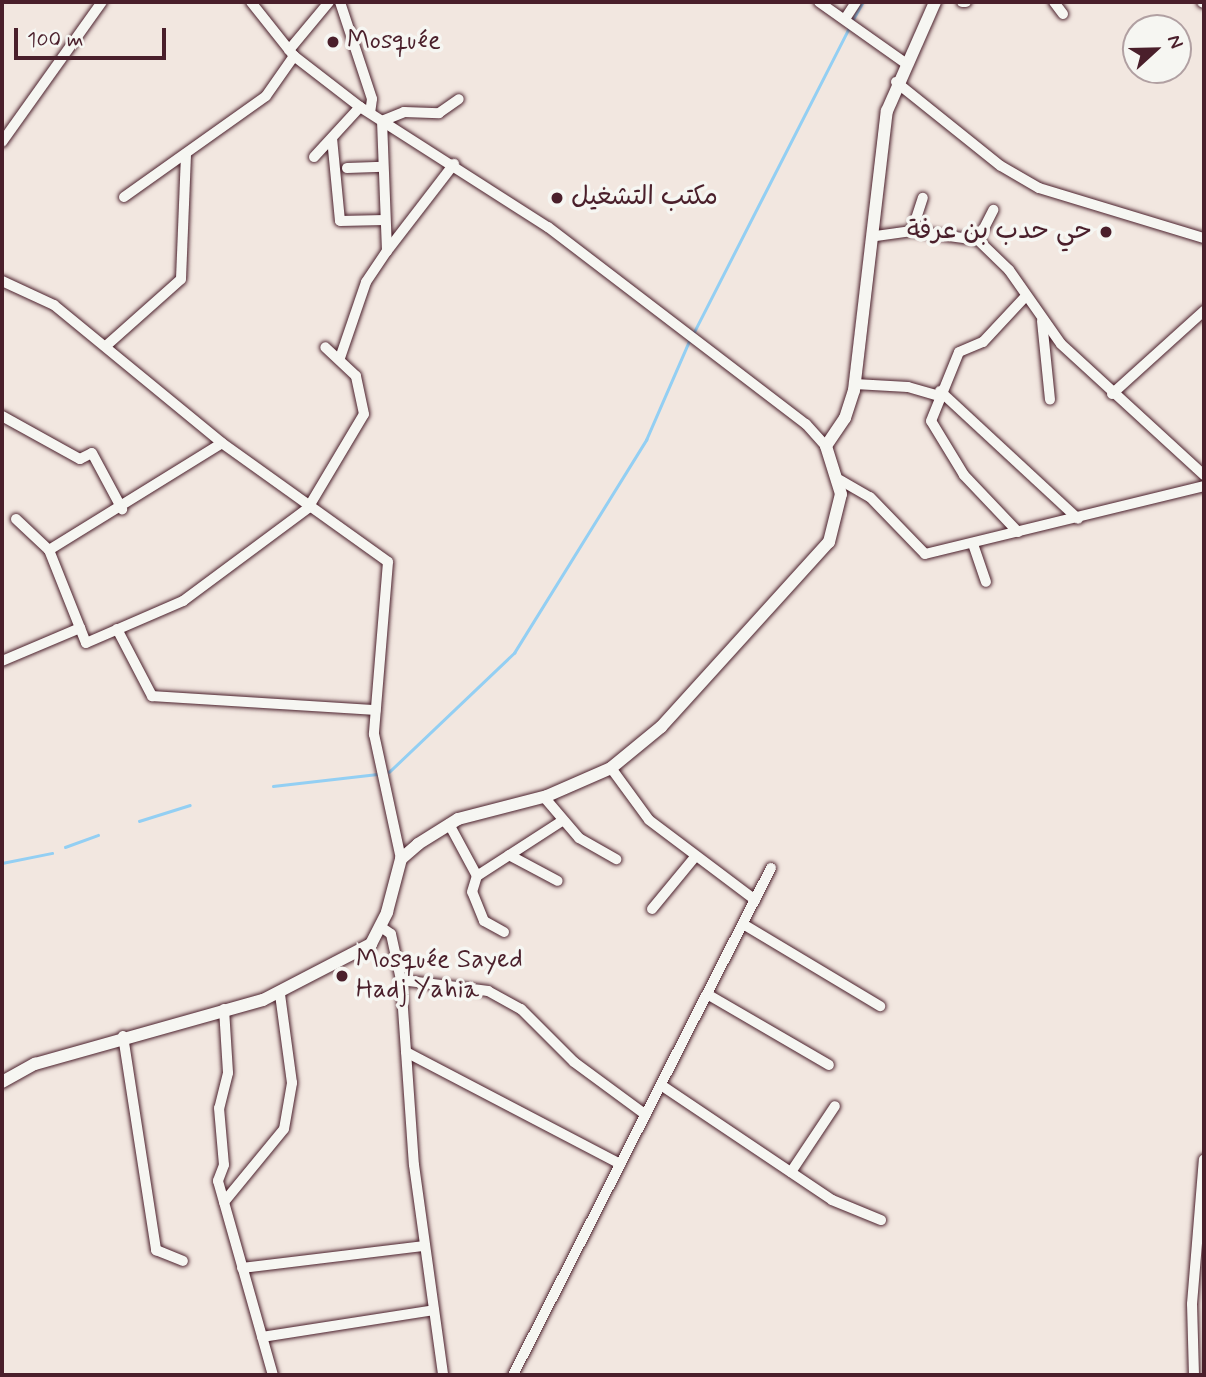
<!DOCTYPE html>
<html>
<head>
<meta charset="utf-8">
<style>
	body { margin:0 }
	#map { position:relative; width:1206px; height:1377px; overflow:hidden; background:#f2e7e0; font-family:Mynerve,"Playpen Sans Arabic",sans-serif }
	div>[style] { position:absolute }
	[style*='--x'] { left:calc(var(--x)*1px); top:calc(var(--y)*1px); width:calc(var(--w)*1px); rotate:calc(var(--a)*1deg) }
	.stream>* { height:2.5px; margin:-1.25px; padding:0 1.25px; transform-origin:1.25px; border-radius:1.25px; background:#93cff3 }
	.roads { filter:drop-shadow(0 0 2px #4a1f2b) drop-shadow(0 0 2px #4a1f2b) }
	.minor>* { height:10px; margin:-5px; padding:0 5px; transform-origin:5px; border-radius:5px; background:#f6f6f2 }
	.tertiary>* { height:12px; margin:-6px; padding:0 6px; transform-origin:6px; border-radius:6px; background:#f6f6f2 }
	.dots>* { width:19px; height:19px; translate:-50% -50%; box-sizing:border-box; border:4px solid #f6f6f2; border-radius:50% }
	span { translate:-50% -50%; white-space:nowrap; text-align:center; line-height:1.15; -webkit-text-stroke:7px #f6f6f2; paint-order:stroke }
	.poi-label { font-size:26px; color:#4a1f2b }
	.left { translate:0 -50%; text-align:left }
	.right { translate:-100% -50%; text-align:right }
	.frame { position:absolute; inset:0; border:4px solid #4a1f2b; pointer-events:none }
	.north { position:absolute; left:1122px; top:14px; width:70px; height:70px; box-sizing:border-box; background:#f6f6f2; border:2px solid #b1a0a2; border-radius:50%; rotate:68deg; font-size:19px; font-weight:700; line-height:28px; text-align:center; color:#4a1f2b }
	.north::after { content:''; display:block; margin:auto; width:24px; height:32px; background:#4a1f2b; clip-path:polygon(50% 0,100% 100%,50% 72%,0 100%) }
	.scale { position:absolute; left:14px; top:28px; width:152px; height:32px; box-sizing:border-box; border:4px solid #4a1f2b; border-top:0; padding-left:9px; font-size:21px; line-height:24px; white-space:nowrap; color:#4a1f2b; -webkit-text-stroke:5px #f6f6f2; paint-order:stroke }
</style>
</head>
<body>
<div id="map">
	<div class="stream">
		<div style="--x:853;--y:19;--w:20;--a:-60"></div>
		<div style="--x:694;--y:332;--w:341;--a:-63"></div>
		<div style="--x:389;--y:772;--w:173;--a:-43.6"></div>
		<div style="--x:514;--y:653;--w:251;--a:-58.2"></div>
		<div style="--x:646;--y:440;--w:108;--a:-66.5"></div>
		<div style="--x:273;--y:786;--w:107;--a:-6.5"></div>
		<div style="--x:139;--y:821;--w:53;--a:-17.4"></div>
		<div style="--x:65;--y:847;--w:35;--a:-20"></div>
		<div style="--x:2;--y:863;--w:51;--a:-11.3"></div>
	</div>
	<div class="roads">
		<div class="minor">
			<div style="--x:251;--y:2;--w:69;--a:51.5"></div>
			<div style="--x:294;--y:56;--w:83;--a:37.7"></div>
			<div style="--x:360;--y:107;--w:223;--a:32.6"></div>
			<div style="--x:548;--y:227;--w:325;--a:37.4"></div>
			<div style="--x:806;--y:424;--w:30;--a:48"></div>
			<div style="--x:340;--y:2;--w:102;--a:71.7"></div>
			<div style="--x:372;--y:99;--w:14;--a:98"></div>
			<div style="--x:819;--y:2;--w:105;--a:35.3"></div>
			<div style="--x:962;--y:2;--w:4;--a:0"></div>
			<div style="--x:1054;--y:2;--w:15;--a:53"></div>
			<div style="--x:1202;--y:2;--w:2;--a:27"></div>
			<div style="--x:845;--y:19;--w:20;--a:-57"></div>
			<div style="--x:289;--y:50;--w:62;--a:-50.2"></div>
			<div style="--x:896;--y:82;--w:134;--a:38.7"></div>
			<div style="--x:1001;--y:166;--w:44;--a:30.1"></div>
			<div style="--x:1039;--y:188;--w:172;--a:16.9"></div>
			<div style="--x:332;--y:138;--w:83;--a:84.5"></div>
			<div style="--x:340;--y:221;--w:45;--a:-1.3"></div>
			<div style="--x:2;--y:142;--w:172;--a:-54.5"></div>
			<div style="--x:314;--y:157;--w:68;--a:-47.4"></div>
			<div style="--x:347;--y:168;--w:36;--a:-2"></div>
			<div style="--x:124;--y:197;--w:174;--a:-35.4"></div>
			<div style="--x:266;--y:96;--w:49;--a:-55"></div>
			<div style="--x:912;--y:231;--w:35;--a:-72"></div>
			<div style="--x:876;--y:236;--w:36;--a:-8"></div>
			<div style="--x:912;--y:231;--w:67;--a:7.8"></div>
			<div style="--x:978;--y:240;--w:43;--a:44.1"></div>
			<div style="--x:1009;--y:270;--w:90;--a:54.9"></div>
			<div style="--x:1061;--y:344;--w:194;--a:42.5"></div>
			<div style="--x:978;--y:240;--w:34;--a:-63"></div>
			<div style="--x:387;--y:251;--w:110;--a:-52.4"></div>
			<div style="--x:2;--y:281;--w:57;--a:24.8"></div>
			<div style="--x:54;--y:305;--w:217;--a:39.4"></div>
			<div style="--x:222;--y:443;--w:204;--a:35.6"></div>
			<div style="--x:388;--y:562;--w:173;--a:94.7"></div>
			<div style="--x:374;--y:734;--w:128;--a:77.8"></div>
			<div style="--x:1042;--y:321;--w:79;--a:84.2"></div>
			<div style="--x:107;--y:345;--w:99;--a:-41.7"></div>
			<div style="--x:181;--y:279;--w:125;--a:-87.7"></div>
			<div style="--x:340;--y:358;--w:80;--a:-71.1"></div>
			<div style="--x:366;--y:282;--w:37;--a:-56"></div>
			<div style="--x:387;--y:251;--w:130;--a:-92.2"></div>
			<div style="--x:382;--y:121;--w:24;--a:-22"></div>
			<div style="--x:404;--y:112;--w:35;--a:2"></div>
			<div style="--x:439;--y:113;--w:24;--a:-35"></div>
			<div style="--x:855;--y:384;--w:53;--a:3.2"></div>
			<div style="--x:908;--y:387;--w:32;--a:16"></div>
			<div style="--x:940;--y:391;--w:188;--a:42.8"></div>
			<div style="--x:1112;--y:394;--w:124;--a:-42.1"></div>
			<div style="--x:2;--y:416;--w:89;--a:28.9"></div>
			<div style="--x:80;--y:459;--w:13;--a:-27"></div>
			<div style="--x:92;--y:453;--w:64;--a:61.8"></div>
			<div style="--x:840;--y:480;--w:34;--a:30"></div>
			<div style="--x:870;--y:497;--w:79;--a:46"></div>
			<div style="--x:925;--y:554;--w:287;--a:-13.7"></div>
			<div style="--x:16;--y:519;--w:45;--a:43.2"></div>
			<div style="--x:49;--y:550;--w:100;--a:68.3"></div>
			<div style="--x:86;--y:643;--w:106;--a:-23.4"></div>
			<div style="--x:183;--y:601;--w:156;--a:-36.6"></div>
			<div style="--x:308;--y:508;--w:109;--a:-59.2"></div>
			<div style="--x:364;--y:414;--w:39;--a:-102"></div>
			<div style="--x:356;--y:376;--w:42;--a:-136.9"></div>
			<div style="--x:1018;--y:532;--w:79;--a:-133.5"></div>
			<div style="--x:964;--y:475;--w:63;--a:-121.4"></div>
			<div style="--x:931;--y:421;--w:74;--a:-67.9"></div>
			<div style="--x:959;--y:352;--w:26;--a:-23"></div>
			<div style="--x:983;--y:342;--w:60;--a:-47"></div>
			<div style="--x:973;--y:544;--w:40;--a:71.1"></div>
			<div style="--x:49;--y:550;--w:203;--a:-31.7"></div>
			<div style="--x:117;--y:629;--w:76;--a:62.4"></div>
			<div style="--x:152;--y:696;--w:224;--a:3.6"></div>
			<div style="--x:2;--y:661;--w:85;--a:-22.9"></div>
			<div style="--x:611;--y:768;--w:64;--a:53.8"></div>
			<div style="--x:649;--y:820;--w:133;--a:37"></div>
			<div style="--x:544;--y:797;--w:54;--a:49.5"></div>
			<div style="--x:579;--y:838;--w:43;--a:29.6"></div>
			<div style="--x:449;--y:824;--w:59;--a:61.7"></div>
			<div style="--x:509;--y:855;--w:55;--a:28"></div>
			<div style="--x:652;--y:909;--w:66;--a:-50.5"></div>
			<div style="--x:743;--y:924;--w:160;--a:30.9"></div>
			<div style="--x:381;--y:927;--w:12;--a:35"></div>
			<div style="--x:391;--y:934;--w:47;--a:77.7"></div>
			<div style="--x:401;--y:980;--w:185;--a:86"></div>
			<div style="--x:414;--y:1165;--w:212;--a:82.1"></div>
			<div style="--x:504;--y:932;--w:23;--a:-151"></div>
			<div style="--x:484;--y:921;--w:31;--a:-112"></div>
			<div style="--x:472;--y:892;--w:17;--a:-73"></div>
			<div style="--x:477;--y:876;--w:101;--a:-32.9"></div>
			<div style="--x:401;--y:980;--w:88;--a:7.2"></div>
			<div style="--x:488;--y:991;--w:38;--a:29"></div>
			<div style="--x:521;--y:1009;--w:75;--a:45"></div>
			<div style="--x:574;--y:1062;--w:89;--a:36.4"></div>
			<div style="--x:707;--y:994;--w:141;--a:30.2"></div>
			<div style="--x:224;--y:1009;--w:64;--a:86.4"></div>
			<div style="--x:228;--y:1073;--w:36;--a:104"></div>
			<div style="--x:219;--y:1108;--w:57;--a:85"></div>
			<div style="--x:224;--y:1165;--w:17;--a:111"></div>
			<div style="--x:218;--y:1181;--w:202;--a:74.2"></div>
			<div style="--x:123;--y:1036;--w:217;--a:81.2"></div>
			<div style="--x:156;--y:1250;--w:29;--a:22"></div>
			<div style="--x:406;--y:1052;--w:242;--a:27.6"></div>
			<div style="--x:661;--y:1085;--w:206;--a:33.9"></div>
			<div style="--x:832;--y:1200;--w:53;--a:22.2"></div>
			<div style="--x:791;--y:1172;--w:79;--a:-56.3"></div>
			<div style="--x:224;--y:1202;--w:94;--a:-50.6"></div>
			<div style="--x:284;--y:1129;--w:47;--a:-80.1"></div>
			<div style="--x:292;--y:1083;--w:90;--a:-97.7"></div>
			<div style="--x:242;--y:1268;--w:184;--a:-6.9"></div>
			<div style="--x:262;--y:1337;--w:174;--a:-8.9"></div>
			<div style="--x:513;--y:1375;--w:569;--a:-63.03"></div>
			<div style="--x:1194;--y:1375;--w:71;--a:-91.6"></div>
			<div style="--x:1192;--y:1304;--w:145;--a:-85.3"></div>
		</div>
		<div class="tertiary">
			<div style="--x:2;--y:1082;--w:38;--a:-29"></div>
			<div style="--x:35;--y:1064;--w:237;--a:-15.7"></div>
			<div style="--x:263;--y:1000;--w:122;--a:-27.4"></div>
			<div style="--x:371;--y:944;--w:36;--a:-63"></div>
			<div style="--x:387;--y:912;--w:55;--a:-75.2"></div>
			<div style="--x:401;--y:859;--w:23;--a:-41"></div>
			<div style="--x:418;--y:844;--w:47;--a:-32"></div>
			<div style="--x:458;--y:819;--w:92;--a:-14.5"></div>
			<div style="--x:547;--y:796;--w:70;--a:-23.6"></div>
			<div style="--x:611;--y:768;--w:65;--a:-39.4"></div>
			<div style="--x:661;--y:727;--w:250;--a:-47.8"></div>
			<div style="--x:829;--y:542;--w:49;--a:-76"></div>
			<div style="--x:841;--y:494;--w:50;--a:-107.4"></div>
			<div style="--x:826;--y:446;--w:34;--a:-56"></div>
			<div style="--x:845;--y:418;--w:29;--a:-72"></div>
			<div style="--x:854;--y:390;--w:281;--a:-83.3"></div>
			<div style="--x:887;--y:111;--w:119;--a:-66.2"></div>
		</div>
	</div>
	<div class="dots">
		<div style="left:333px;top:42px;background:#4a1f2b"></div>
		<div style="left:557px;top:198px;background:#4a1f2b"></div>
		<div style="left:1106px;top:232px;background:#4a1f2b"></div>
		<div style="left:342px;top:976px;background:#4a1f2b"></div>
	</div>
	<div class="poi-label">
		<span class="left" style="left:347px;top:42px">Mosquée</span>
		<span class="left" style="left:571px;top:198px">مكتب التشغيل</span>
		<span class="right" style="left:1092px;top:232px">حي حدب بن عرفة</span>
		<span class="left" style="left:356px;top:976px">Mosquée Sayed<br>Hadj Yahia</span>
	</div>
	<div class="frame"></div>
	<div class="north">N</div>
	<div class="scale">100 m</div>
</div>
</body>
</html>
